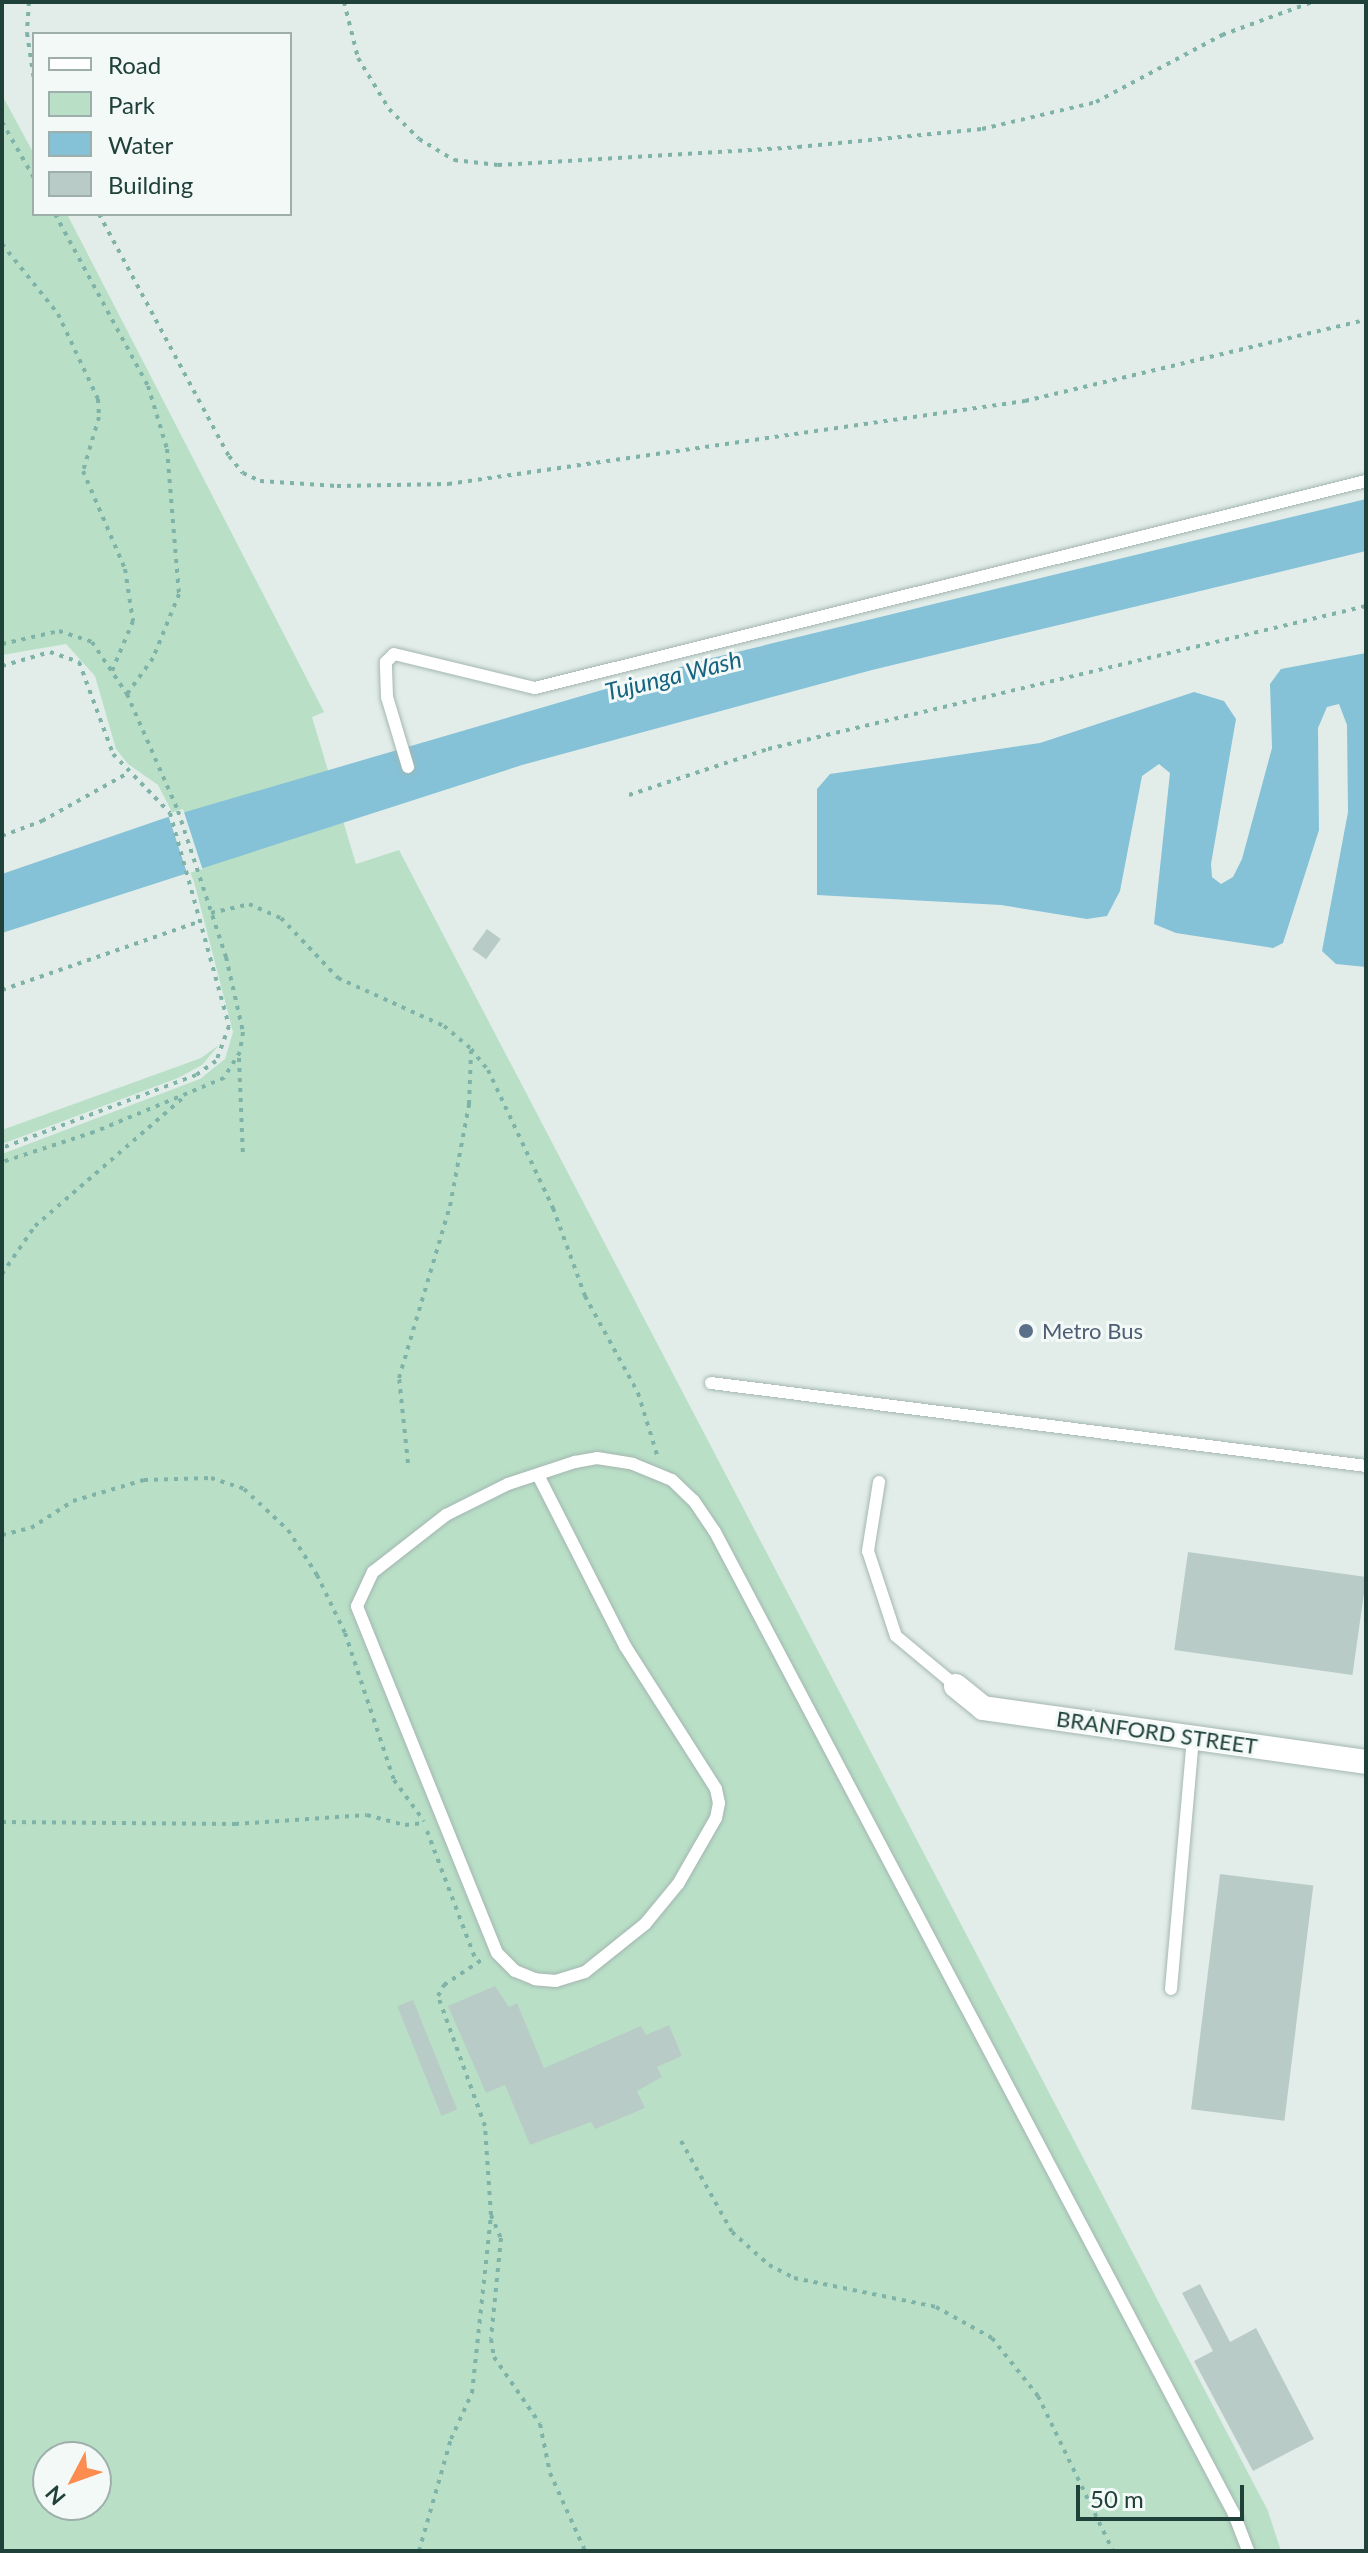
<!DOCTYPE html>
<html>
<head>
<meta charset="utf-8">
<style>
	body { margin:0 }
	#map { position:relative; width:1368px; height:2553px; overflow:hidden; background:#e2ede9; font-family:Lato,sans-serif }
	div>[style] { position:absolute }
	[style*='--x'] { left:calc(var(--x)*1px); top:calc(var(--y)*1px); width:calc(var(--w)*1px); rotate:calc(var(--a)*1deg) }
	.green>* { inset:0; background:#b9e0c7 }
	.water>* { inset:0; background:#85c1d7 }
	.pier>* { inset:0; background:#e2ede9; transform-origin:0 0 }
	.building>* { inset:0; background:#b9cbc6; transform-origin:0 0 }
	.path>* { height:4px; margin-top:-2px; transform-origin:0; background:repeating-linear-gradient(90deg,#7fb3a8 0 4px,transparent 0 10px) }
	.roads { filter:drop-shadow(0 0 2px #a4b6b1) drop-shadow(0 0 2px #a4b6b1) }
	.service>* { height:12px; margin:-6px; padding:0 6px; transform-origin:6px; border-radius:6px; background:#fff }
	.minor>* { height:24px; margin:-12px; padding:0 12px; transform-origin:12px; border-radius:12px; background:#fff }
	.dots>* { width:22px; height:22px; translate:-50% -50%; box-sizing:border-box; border:4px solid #f2f9f7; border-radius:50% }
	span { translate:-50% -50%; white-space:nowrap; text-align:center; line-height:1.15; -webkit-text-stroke:6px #f2f9f7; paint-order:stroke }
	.service-label { font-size:22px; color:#4e5e75 }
	.left { translate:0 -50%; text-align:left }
	.street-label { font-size:22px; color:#20403a }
	.water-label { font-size:24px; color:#156381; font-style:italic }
	.frame { position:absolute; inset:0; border:4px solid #20403a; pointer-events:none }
	.legend { position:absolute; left:32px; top:32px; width:260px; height:184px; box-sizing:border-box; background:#f2f9f7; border:2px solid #9eafab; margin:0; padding:10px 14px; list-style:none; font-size:24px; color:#20403a }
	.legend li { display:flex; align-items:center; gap:16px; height:40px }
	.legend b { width:40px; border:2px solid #9eafab }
	.north { position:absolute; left:32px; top:2441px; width:80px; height:80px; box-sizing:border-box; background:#f2f9f7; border:2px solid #9eafab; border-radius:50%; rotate:229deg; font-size:22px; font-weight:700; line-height:32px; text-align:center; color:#20403a }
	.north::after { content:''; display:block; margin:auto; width:28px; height:36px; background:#fd8c50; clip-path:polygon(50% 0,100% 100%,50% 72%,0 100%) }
	.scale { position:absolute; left:1076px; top:2485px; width:168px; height:36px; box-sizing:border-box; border:4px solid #20403a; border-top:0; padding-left:10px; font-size:24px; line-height:28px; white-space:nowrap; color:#20403a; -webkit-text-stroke:6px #f2f9f7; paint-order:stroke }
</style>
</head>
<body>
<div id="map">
	<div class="green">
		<div style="clip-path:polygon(evenodd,2px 95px,34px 154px,34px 214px,67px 214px,324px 712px,312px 717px,356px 864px,399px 850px,1268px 2511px,1281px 2551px,2px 2551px,2px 1154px,200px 1079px,225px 1059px,233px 1032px,194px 882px,168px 814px,172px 812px,158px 785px,128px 764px,116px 749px,95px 676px,66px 644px,2px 655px,2px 95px,48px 2457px,96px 2457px,96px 2505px,48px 2505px,48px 2457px)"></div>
		<div style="clip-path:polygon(219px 1045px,202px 1065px,178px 1078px,2px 1144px,2px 1130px,201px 1058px)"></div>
	</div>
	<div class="water">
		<div style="clip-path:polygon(1366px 499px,1366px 551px,872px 670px,522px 765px,2px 933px,2px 874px,165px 818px,708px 659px)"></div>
		<div style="clip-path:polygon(1366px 653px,1366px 967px,1336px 964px,1322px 951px,1348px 812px,1347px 725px,1339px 704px,1327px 707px,1318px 728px,1319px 830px,1283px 943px,1273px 948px,1176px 933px,1154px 924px,1170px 773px,1159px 764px,1142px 776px,1120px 891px,1107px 916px,1087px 919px,1001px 905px,817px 895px,817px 789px,830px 774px,1040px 743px,1194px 692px,1224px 701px,1236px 719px,1211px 864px,1212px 877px,1221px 884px,1233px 877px,1242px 859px,1272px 748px,1270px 684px,1281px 669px)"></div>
	</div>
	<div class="pier">
		<div style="left:183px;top:809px;width:63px;height:16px;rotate:72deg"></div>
	</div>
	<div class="building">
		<div style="left:487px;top:929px;width:17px;height:25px;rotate:36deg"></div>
		<div style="left:1188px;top:1552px;width:180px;height:99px;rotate:8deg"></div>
		<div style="left:1220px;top:1874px;width:94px;height:237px;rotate:7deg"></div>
		<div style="clip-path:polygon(495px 1986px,509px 2007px,517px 2003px,544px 2068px,641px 2026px,646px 2035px,669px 2025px,682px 2056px,657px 2067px,662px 2077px,637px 2091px,645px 2108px,595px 2129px,591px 2122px,530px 2145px,505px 2085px,486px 2093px,448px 2006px)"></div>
		<div style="left:413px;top:2000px;width:118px;height:17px;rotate:68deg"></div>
		<div style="clip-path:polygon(1200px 2284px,1230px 2342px,1256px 2328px,1314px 2439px,1253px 2471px,1194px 2361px,1213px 2351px,1182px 2293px)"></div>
	</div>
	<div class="path">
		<div style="--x:29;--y:2;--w:31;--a:94"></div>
		<div style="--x:27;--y:33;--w:48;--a:81.5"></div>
		<div style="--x:344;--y:2;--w:58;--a:76"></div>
		<div style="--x:358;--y:58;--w:60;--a:58.7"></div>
		<div style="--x:389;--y:109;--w:42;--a:45"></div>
		<div style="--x:419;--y:139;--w:41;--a:31"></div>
		<div style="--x:454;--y:160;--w:44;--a:6.5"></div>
		<div style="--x:498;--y:165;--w:301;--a:-3.4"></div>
		<div style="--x:798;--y:147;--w:185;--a:-5.6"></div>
		<div style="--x:982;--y:129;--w:117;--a:-13.3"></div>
		<div style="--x:1096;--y:102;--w:143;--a:-28"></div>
		<div style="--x:1222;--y:35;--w:96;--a:-20.1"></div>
		<div style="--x:2;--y:122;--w:64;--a:60.3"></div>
		<div style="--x:55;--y:214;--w:196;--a:61.6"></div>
		<div style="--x:148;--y:386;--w:66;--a:73.2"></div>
		<div style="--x:167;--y:449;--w:145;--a:85.3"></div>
		<div style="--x:179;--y:594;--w:69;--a:112.1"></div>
		<div style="--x:153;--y:658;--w:44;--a:125.8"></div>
		<div style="--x:99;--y:214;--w:275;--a:61.8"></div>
		<div style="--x:229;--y:456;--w:22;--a:51"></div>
		<div style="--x:243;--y:473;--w:19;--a:25"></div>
		<div style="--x:260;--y:481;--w:77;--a:3.7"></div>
		<div style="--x:337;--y:486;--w:111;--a:-1"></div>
		<div style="--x:448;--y:484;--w:583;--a:-8.19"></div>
		<div style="--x:1025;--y:401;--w:350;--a:-13.4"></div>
		<div style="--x:2;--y:244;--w:90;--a:51.3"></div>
		<div style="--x:58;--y:314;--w:94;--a:64.8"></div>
		<div style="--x:98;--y:399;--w:18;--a:87"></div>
		<div style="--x:99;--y:417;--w:56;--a:106.5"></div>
		<div style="--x:83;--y:471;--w:107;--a:66.8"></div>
		<div style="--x:125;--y:569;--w:53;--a:81.3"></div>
		<div style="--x:133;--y:621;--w:54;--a:112.8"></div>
		<div style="--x:2;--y:644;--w:58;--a:-12.8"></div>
		<div style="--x:59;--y:631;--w:35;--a:18"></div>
		<div style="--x:92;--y:642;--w:63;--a:56.1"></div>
		<div style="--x:127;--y:694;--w:128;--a:66.4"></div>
		<div style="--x:178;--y:811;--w:154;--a:71.8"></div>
		<div style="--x:226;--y:957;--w:77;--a:77.2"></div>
		<div style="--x:243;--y:1032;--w:20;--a:99"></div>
		<div style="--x:240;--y:1052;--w:31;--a:122"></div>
		<div style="--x:224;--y:1078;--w:141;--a:157.4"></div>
		<div style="--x:94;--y:1132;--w:97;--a:161.9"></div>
		<div style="--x:2;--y:666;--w:50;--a:-16.3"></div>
		<div style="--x:50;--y:652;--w:31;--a:19"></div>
		<div style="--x:79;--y:662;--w:98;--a:69.7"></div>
		<div style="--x:113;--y:754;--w:82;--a:46"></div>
		<div style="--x:170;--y:813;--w:221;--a:74.5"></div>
		<div style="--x:229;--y:1026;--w:37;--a:110"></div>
		<div style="--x:216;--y:1061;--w:24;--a:145"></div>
		<div style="--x:196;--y:1075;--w:207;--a:159.4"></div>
		<div style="--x:629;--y:795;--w:146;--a:-18.3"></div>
		<div style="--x:768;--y:749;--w:615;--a:-13.45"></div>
		<div style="--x:2;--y:836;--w:43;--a:-20.6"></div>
		<div style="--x:42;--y:821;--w:98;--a:-29.2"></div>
		<div style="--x:211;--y:913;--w:39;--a:-13"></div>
		<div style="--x:249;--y:904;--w:35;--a:24"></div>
		<div style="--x:281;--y:918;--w:83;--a:46.5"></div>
		<div style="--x:338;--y:978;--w:116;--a:24.4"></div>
		<div style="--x:444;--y:1026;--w:35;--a:40"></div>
		<div style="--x:471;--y:1049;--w:27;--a:51"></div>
		<div style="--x:488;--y:1070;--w:153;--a:64.8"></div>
		<div style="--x:553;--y:1208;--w:94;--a:70"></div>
		<div style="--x:585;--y:1296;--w:111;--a:61.3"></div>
		<div style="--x:638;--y:1393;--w:68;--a:72.9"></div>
		<div style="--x:2;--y:990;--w:211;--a:-19.1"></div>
		<div style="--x:239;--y:1058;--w:100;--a:87.7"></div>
		<div style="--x:2;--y:1274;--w:58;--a:-55.5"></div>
		<div style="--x:35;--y:1226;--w:197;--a:-40.9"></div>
		<div style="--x:408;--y:1463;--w:85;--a:-96"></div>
		<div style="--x:399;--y:1378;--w:179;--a:-73.5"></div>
		<div style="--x:450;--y:1206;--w:104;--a:-79.4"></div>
		<div style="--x:469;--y:1104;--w:53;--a:-87.8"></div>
		<div style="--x:2;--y:1535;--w:30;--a:-14"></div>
		<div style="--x:31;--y:1528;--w:50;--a:-32.7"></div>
		<div style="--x:73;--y:1501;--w:74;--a:-16.5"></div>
		<div style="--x:144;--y:1480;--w:67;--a:-1.7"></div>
		<div style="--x:211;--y:1478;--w:35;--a:18"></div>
		<div style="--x:244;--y:1489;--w:60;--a:43"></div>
		<div style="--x:288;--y:1530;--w:54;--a:57.2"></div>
		<div style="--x:317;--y:1575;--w:64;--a:64.2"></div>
		<div style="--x:345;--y:1633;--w:155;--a:71.6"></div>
		<div style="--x:394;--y:1780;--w:51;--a:53.8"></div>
		<div style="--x:2;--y:1822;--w:233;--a:0.5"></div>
		<div style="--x:235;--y:1824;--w:132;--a:-3.9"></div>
		<div style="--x:367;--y:1815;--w:39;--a:15"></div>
		<div style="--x:405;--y:1825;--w:19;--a:-6"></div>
		<div style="--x:427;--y:1831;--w:139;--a:69.3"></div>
		<div style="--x:681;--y:2141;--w:104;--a:60.7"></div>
		<div style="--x:732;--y:2232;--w:50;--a:41.7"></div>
		<div style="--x:769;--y:2265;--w:28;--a:27"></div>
		<div style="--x:794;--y:2278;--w:145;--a:11.5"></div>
		<div style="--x:936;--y:2307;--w:64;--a:29"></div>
		<div style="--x:992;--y:2338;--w:74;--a:51.6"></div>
		<div style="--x:1038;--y:2396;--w:172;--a:64.2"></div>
		<div style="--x:491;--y:2215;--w:25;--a:67"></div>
		<div style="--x:501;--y:2238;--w:101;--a:95.7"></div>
		<div style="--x:491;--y:2339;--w:18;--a:81"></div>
		<div style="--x:494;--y:2357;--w:81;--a:55.5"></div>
		<div style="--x:540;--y:2424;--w:50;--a:78.5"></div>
		<div style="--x:550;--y:2473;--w:85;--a:65.8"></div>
		<div style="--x:419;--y:2551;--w:116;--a:-74.1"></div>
		<div style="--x:451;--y:2439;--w:51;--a:-65.5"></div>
		<div style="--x:472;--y:2393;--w:179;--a:-83.9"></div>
		<div style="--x:491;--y:2215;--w:89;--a:-93.9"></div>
		<div style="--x:485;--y:2126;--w:138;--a:-109.9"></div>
		<div style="--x:438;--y:1996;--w:13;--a:-61"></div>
		<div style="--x:444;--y:1985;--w:47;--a:-33.7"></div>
	</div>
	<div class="roads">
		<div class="service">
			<div style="--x:408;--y:767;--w:73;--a:-106.7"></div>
			<div style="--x:387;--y:697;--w:35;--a:-92"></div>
			<div style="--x:386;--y:662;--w:11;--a:-45"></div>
			<div style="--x:394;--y:654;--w:145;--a:13.6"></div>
			<div style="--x:535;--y:688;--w:856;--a:-13.99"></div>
			<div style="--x:711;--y:1383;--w:660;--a:7.22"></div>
			<div style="--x:538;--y:1475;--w:192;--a:63"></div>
			<div style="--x:625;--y:1646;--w:169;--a:57.5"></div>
			<div style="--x:716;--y:1789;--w:14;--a:78"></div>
			<div style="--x:719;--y:1803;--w:15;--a:101"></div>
			<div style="--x:716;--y:1818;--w:76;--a:119.9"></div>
			<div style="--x:678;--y:1884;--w:52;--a:129.5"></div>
			<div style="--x:645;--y:1924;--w:77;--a:141.3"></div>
			<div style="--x:585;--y:1972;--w:30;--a:163"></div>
			<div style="--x:556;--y:1981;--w:21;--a:-175"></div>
			<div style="--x:535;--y:1979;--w:22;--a:-158"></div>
			<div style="--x:515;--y:1971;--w:25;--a:-135"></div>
			<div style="--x:497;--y:1953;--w:374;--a:-112"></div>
			<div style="--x:357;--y:1606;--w:38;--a:-65"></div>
			<div style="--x:373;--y:1572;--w:93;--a:-38"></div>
			<div style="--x:446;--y:1515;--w:69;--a:-26.6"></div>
			<div style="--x:508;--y:1484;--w:71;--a:-18.2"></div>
			<div style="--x:575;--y:1462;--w:22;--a:-10"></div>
			<div style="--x:597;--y:1458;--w:36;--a:9"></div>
			<div style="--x:633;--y:1464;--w:42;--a:22.3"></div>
			<div style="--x:672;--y:1480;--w:30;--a:44"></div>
			<div style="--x:694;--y:1501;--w:37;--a:56"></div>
			<div style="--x:715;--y:1532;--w:1111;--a:62.14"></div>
			<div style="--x:1234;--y:2514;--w:40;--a:69"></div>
			<div style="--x:879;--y:1482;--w:70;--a:99.1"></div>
			<div style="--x:868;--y:1551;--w:89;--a:71.8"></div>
			<div style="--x:896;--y:1636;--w:78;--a:39.8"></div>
			<div style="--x:1171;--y:1989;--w:252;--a:-85"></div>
		</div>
		<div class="minor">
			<div style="--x:956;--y:1686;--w:35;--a:39"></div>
			<div style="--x:983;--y:1708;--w:387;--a:8"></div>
		</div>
	</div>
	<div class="dots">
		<div style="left:1026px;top:1331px;background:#5c6f8a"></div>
	</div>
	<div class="service-label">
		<span class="left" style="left:1042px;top:1331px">Metro Bus</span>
	</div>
	<div class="street-label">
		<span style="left:1157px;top:1732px;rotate:8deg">BRANFORD STREET</span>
	</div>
	<div class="water-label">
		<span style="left:673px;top:675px;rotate:-14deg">Tujunga Wash</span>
	</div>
	<div class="frame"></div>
	<ul class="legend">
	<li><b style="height:10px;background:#fff"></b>Road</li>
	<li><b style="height:22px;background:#b9e0c7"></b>Park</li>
	<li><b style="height:22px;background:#85c1d7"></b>Water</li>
	<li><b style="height:22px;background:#b9cbc6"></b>Building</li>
	</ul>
	<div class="north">N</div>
	<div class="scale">50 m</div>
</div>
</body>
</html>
